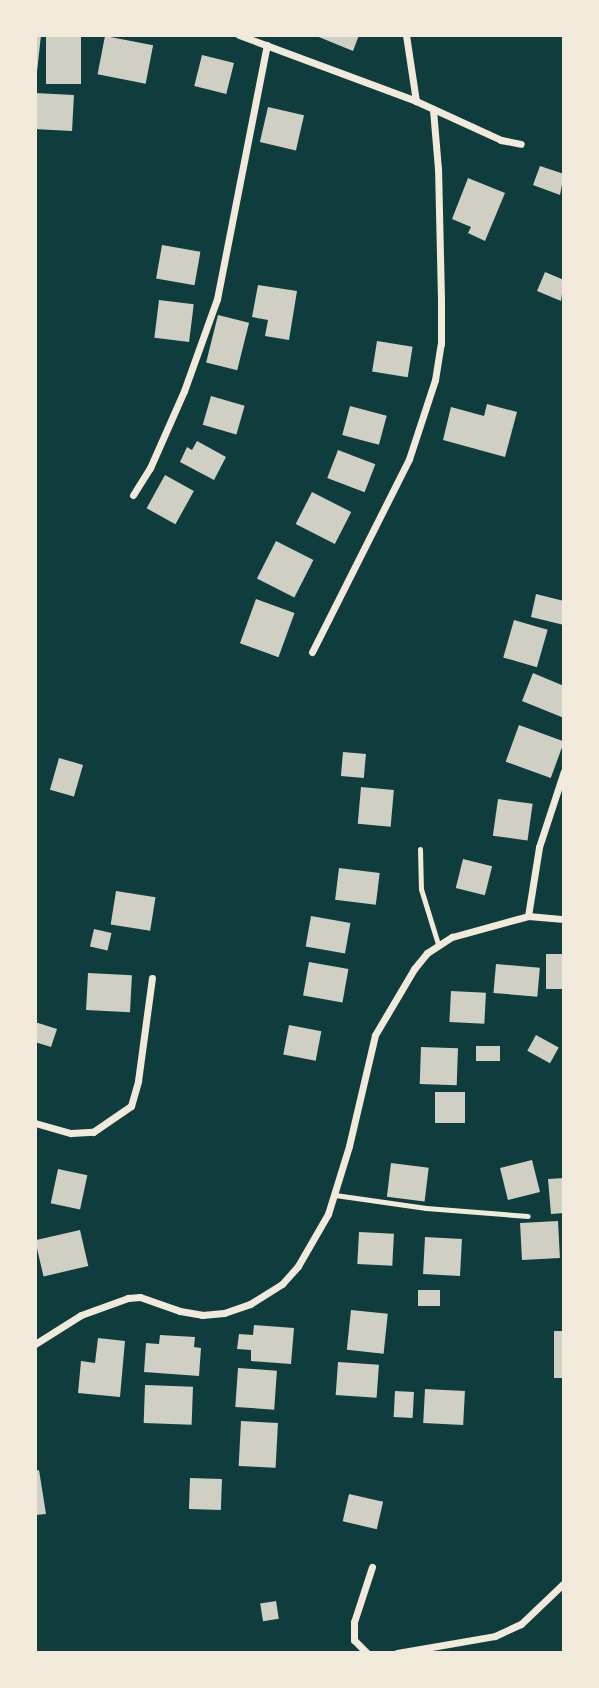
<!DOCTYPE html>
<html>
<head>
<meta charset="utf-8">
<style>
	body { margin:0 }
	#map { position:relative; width:599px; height:1688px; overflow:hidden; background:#0f3d3e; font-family:Overpass,sans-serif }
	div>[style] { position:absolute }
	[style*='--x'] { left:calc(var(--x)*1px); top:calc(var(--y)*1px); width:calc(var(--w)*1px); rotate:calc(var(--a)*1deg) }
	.building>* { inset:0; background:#cfcfc3; transform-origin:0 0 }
	.service>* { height:5px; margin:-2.5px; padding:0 2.5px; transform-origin:2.5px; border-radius:2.5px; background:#f1e9da }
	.minor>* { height:7px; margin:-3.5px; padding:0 3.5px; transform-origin:3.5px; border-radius:3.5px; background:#f1e9da }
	span { translate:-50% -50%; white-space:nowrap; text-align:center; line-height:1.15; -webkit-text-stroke:7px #f1e9da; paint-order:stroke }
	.frame { position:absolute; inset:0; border:37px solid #f1e9da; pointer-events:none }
</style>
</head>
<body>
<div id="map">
	<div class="building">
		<div style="clip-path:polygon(35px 35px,41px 35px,37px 72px,35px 72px)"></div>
		<div style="left:46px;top:35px;width:35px;height:49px"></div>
		<div style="clip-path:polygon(314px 35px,359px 35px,353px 51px)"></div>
		<div style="left:105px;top:36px;width:49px;height:39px;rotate:11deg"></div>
		<div style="left:202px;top:55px;width:33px;height:32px;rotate:14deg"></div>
		<div style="left:35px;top:93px;width:39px;height:36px;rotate:3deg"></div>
		<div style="left:268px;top:107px;width:37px;height:36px;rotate:13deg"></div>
		<div style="clip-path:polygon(540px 166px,564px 174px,560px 195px,533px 185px)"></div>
		<div style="clip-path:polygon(468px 178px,505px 193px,485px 241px,468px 233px,471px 227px,452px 219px)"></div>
		<div style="left:162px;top:245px;width:39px;height:34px;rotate:10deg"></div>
		<div style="clip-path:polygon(545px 272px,564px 280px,561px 301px,537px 291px)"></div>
		<div style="clip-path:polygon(258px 285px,297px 291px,289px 340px,265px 336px,268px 320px,252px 317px)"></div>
		<div style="left:159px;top:300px;width:35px;height:38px;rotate:7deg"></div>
		<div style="left:218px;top:315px;width:32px;height:49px;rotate:14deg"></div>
		<div style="left:377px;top:341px;width:36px;height:31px;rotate:9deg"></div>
		<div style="left:211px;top:396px;width:35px;height:30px;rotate:16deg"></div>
		<div style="clip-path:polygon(487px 404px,517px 412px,505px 457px,443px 440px,451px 407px,484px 416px)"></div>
		<div style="left:350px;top:406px;width:38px;height:30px;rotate:15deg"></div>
		<div style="clip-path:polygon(197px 441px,226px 457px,214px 480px,180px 462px,187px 447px,192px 450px)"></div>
		<div style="left:338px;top:450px;width:40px;height:30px;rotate:21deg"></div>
		<div style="left:165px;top:475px;width:33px;height:38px;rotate:29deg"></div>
		<div style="left:312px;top:492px;width:44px;height:36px;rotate:27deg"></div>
		<div style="left:276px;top:541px;width:42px;height:42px;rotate:27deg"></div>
		<div style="clip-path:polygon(536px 594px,564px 601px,564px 625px,531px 617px)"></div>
		<div style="left:256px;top:599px;width:41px;height:47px;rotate:20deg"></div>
		<div style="left:514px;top:620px;width:35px;height:39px;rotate:16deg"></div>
		<div style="clip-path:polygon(533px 673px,564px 686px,564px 718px,522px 701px)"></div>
		<div style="left:519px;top:725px;width:48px;height:39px;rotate:20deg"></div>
		<div style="left:343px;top:752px;width:23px;height:24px;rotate:5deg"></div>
		<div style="left:59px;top:758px;width:25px;height:33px;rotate:16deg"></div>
		<div style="left:361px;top:787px;width:33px;height:37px;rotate:5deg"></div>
		<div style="left:498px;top:799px;width:35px;height:37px;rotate:8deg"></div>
		<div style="left:463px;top:859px;width:30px;height:30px;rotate:14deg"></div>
		<div style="left:339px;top:868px;width:41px;height:32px;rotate:7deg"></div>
		<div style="left:116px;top:891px;width:40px;height:34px;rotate:9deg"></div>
		<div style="left:311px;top:916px;width:40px;height:31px;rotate:10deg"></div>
		<div style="left:94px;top:929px;width:18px;height:18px;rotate:13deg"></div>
		<div style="left:546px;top:954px;width:18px;height:35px"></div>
		<div style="left:309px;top:962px;width:40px;height:34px;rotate:10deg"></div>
		<div style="left:496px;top:964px;width:44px;height:29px;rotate:5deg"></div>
		<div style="left:88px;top:973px;width:44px;height:37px;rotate:3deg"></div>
		<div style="left:451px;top:991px;width:35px;height:31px;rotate:3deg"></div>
		<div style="clip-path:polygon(35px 1022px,57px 1029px,51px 1047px,35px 1042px)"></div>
		<div style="left:289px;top:1025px;width:33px;height:30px;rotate:11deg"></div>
		<div style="left:536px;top:1035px;width:26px;height:18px;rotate:29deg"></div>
		<div style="left:476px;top:1046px;width:24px;height:15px"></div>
		<div style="left:421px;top:1047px;width:37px;height:37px;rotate:2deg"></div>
		<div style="left:435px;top:1092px;width:30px;height:31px"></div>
		<div style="left:532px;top:1160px;width:33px;height:33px;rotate:76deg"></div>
		<div style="left:391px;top:1163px;width:38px;height:34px;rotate:7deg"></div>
		<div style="left:58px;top:1169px;width:30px;height:35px;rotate:12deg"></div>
		<div style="clip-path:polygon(564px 1178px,564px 1213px,551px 1214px,548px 1179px)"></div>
		<div style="left:558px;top:1221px;width:37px;height:38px;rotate:87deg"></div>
		<div style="left:80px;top:1230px;width:37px;height:46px;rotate:77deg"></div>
		<div style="left:359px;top:1232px;width:35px;height:32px;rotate:3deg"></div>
		<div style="left:425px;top:1237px;width:37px;height:37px;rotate:3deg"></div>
		<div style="left:418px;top:1290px;width:22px;height:16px"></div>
		<div style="left:351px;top:1310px;width:37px;height:40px;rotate:6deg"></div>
		<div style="clip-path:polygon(254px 1325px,294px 1328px,291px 1364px,251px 1361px,251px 1350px,237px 1349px,239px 1334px,253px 1335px)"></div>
		<div style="left:554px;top:1331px;width:10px;height:47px"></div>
		<div style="clip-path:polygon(160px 1335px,195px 1337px,194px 1347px,201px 1348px,199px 1376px,144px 1372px,146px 1343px,159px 1344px)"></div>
		<div style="clip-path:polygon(98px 1338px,125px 1341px,120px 1397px,78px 1393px,81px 1361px,95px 1363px)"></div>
		<div style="left:338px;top:1362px;width:41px;height:33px;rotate:4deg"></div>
		<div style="left:238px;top:1368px;width:39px;height:39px;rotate:4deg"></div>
		<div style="left:145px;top:1385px;width:48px;height:38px;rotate:2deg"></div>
		<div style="left:425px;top:1389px;width:40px;height:34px;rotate:3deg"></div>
		<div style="left:395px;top:1391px;width:19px;height:26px;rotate:3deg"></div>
		<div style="left:241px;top:1421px;width:37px;height:45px;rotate:3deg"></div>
		<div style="clip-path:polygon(39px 1470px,46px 1514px,35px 1515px,35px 1471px)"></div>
		<div style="left:190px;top:1478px;width:32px;height:31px;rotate:2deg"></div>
		<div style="left:349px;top:1494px;width:35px;height:28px;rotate:13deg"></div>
		<div style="left:276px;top:1601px;width:18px;height:16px;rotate:81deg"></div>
	</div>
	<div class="service">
		<div style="--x:420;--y:849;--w:40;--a:88.6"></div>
		<div style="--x:421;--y:889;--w:58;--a:72.8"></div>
		<div style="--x:335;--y:1195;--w:92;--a:8.1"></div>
		<div style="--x:426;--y:1208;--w:102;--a:4.5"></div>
	</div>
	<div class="minor">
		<div style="--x:239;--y:35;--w:189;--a:20.4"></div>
		<div style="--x:416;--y:101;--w:94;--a:24.6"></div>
		<div style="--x:501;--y:140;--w:20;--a:11"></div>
		<div style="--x:406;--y:35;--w:67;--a:81.4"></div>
		<div style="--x:133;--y:495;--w:32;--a:-58"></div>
		<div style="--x:150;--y:468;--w:84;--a:-66.2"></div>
		<div style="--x:184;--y:391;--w:98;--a:-70.3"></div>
		<div style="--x:217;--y:299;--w:259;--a:-78.9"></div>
		<div style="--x:312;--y:652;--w:216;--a:-63.3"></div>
		<div style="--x:409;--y:459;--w:83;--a:-71.8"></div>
		<div style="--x:435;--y:380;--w:36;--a:-81"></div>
		<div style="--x:441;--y:344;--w:45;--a:-90"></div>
		<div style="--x:441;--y:299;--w:130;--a:-91.3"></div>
		<div style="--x:438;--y:169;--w:60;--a:-94.8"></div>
		<div style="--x:528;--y:916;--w:70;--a:-80.9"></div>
		<div style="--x:539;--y:847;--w:80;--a:-71.8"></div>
		<div style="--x:35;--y:1123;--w:37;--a:16"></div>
		<div style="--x:71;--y:1133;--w:22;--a:-3"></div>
		<div style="--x:93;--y:1132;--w:46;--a:-34.4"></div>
		<div style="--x:131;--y:1106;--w:26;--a:-74"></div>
		<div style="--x:138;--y:1081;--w:104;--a:-82.3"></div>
		<div style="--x:35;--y:1344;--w:54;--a:-32.2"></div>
		<div style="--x:81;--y:1315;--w:50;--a:-19.9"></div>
		<div style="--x:128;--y:1298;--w:12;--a:-5"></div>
		<div style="--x:140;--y:1297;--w:42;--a:19.3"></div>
		<div style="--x:180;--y:1311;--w:22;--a:10"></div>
		<div style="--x:202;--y:1315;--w:22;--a:-5"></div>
		<div style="--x:224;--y:1313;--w:28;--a:-19"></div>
		<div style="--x:250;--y:1304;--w:38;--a:-32"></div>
		<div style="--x:282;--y:1284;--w:24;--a:-48"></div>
		<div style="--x:298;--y:1266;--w:60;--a:-60"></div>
		<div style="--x:328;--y:1214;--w:71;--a:-72.8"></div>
		<div style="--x:349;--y:1146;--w:114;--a:-76.8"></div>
		<div style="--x:375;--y:1035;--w:77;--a:-59.4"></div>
		<div style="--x:414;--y:969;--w:21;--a:-51"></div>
		<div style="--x:427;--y:953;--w:30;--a:-33"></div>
		<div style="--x:452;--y:937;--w:79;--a:-15.4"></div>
		<div style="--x:528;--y:916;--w:36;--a:5"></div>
		<div style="--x:367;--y:1653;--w:18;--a:-135"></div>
		<div style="--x:354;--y:1640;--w:18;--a:-90"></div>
		<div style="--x:354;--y:1622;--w:58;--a:-71.9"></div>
		<div style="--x:397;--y:1653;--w:99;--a:-9.8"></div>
		<div style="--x:495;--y:1636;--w:29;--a:-25"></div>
		<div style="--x:521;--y:1624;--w:59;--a:-43.6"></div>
	</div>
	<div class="frame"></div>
</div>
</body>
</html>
